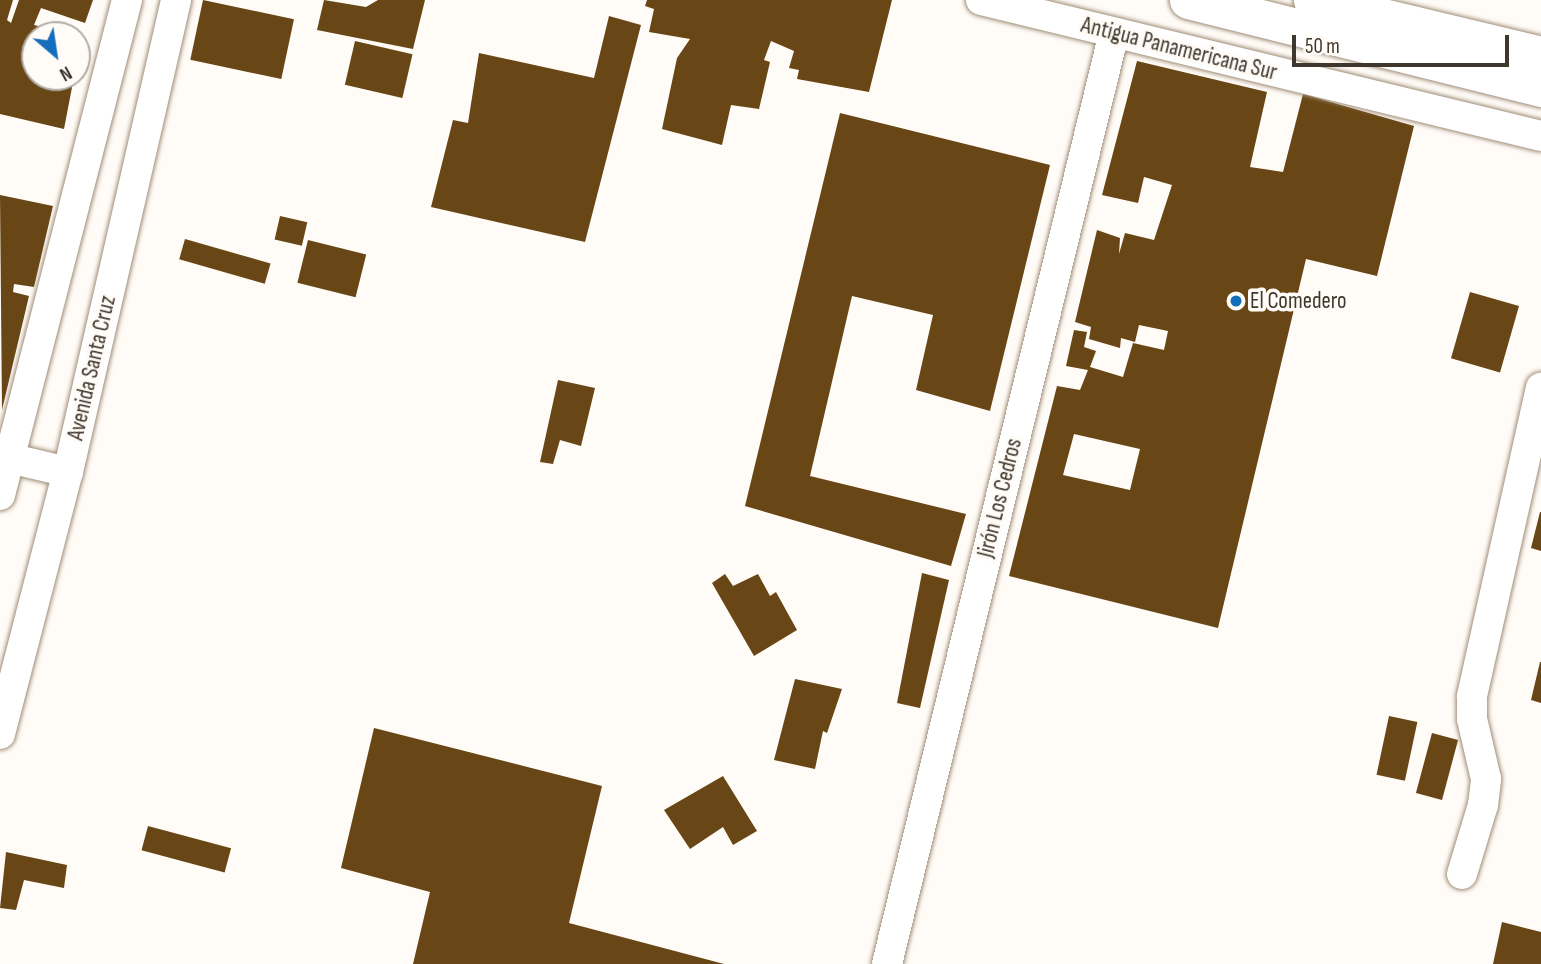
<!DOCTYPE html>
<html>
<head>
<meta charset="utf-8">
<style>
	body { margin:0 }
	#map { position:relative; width:1541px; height:964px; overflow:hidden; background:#fffbf6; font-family:"Sofia Sans Condensed",sans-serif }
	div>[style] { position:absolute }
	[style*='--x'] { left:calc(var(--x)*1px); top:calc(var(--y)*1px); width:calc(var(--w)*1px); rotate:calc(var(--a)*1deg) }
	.building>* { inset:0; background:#694615; transform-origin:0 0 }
	.roads { filter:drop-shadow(0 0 2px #a08e78) drop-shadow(0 0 2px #a08e78) }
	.minor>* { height:30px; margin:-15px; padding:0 15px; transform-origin:15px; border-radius:15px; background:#fff }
	.major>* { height:37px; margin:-18.5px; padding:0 18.5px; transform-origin:18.5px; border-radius:18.5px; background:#fff }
	.dots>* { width:19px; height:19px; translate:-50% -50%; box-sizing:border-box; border:4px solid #fffbf6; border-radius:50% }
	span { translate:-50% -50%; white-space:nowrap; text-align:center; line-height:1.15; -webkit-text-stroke:7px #fffbf6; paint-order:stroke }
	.street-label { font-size:23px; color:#3f372e }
	.poi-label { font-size:23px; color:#3f372e }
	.left { translate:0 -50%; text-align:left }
	.north { position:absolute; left:21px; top:21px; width:70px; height:70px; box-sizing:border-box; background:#fffbf6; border:2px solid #b2ada6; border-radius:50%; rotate:151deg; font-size:19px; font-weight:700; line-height:28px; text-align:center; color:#3f372e }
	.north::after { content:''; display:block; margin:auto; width:24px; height:32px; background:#146ebb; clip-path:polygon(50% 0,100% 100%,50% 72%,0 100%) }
	.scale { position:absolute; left:1292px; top:35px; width:217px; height:32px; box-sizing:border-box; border:4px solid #3f372e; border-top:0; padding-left:9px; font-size:21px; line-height:24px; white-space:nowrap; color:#3f372e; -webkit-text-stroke:5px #fffbf6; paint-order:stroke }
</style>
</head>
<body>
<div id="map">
	<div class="building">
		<div style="clip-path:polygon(0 0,13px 0,7px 20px,11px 23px,19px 0,93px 0,85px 23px,41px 8px,34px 25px,71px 34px,35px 35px,35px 77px,74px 77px,64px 129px,0 114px)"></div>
		<div style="left:203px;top:0;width:93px;height:61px;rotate:12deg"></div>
		<div style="clip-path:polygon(324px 0,366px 7px,378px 0,425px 0,413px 49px,317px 30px)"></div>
		<div style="clip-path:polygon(647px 0,892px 0,869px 92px,797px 79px,799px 70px,789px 68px,794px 51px,771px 41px,764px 60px,770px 62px,759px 109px,731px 105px,722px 145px,662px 129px,677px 58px,690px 39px,649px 32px,654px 9px,645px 6px)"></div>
		<div style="clip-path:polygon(609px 16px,641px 25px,585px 242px,431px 207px,453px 120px,468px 123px,479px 53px,594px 78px)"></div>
		<div style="left:355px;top:41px;width:59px;height:45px;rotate:13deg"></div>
		<div style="clip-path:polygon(evenodd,1137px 61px,1267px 92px,1250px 167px,1283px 172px,1303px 94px,1414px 126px,1377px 276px,1306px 259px,1218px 628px,1009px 576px,1057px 386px,1080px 390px,1088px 370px,1066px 366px,1074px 330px,1087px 332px,1084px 347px,1096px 351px,1090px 367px,1123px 377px,1133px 343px,1164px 350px,1168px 331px,1139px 325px,1135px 342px,1121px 338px,1120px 348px,1089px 339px,1091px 327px,1075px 322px,1097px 230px,1120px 238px,1119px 254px,1125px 233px,1154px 240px,1172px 185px,1144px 177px,1138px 203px,1102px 195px,1137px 61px,1074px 434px,1140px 449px,1130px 490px,1063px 475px,1074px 434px)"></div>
		<div style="clip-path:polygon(840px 113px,1050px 165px,990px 411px,916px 390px,933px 315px,852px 296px,810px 476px,966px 514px,951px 566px,745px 506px)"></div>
		<div style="clip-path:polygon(0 195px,53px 206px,34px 287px,14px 284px,13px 292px,29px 296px,2px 410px)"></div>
		<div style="left:280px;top:216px;width:28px;height:24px;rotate:13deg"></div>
		<div style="left:185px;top:239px;width:89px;height:21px;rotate:16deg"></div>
		<div style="left:308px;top:240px;width:60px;height:44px;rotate:14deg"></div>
		<div style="left:1470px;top:292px;width:51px;height:69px;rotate:16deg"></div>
		<div style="clip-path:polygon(558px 380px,595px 388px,581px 446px,560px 440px,553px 464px,540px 462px)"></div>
		<div style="clip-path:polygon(1540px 512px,1541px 512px,1541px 551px,1531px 548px)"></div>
		<div style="clip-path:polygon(922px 573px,949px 580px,920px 708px,897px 703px)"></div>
		<div style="clip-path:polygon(725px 574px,733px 586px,758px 574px,770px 596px,776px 592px,797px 630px,754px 656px,712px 583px)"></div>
		<div style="clip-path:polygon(1540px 662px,1541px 662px,1541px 703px,1531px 700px)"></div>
		<div style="clip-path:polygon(795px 679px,842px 689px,827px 733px,823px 731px,815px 769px,774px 760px)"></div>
		<div style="left:1389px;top:716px;width:29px;height:60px;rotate:12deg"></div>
		<div style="clip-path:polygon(374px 728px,602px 786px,569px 923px,724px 964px,413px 964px,430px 892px,341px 868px)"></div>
		<div style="left:1432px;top:733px;width:27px;height:62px;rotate:15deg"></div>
		<div style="clip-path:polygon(723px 776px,757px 831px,733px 845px,723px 827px,690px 849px,664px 810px)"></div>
		<div style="left:148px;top:826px;width:86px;height:25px;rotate:15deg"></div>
		<div style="clip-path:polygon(6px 852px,67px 865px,64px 888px,24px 880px,16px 910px,0 908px)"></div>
		<div style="clip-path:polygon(1502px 922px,1541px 932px,1541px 964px,1493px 964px)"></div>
	</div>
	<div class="roads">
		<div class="minor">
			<div style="--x:981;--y:0;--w:576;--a:13.65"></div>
			<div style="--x:0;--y:456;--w:70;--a:13.2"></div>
			<div style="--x:0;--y:495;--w:511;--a:-75.61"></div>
			<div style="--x:0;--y:734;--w:271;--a:-75.5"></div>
			<div style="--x:68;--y:472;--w:484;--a:-77.1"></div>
			<div style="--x:1462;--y:874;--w:72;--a:-73.1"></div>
			<div style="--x:1483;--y:805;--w:26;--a:-83"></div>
			<div style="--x:1486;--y:779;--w:62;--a:-103.1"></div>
			<div style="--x:1472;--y:719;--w:23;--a:-90"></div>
			<div style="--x:1472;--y:696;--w:316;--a:-77.4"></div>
			<div style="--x:887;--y:964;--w:958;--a:-76.3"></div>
		</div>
		<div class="major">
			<div style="--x:1188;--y:0;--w:364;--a:14"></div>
			<div style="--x:1312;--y:0;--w:236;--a:13.5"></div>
		</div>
	</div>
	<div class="dots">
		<div style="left:1236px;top:301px;background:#146ebb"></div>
	</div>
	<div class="street-label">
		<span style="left:1179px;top:49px;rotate:14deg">Antigua Panamericana Sur</span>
		<span style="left:92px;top:368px;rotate:-77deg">Avenida Santa Cruz</span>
		<span style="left:1000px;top:498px;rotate:-76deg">Jirón Los Cedros</span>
	</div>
	<div class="poi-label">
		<span class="left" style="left:1250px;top:301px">El Comedero</span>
	</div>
	<div class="north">N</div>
	<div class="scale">50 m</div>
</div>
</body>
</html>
